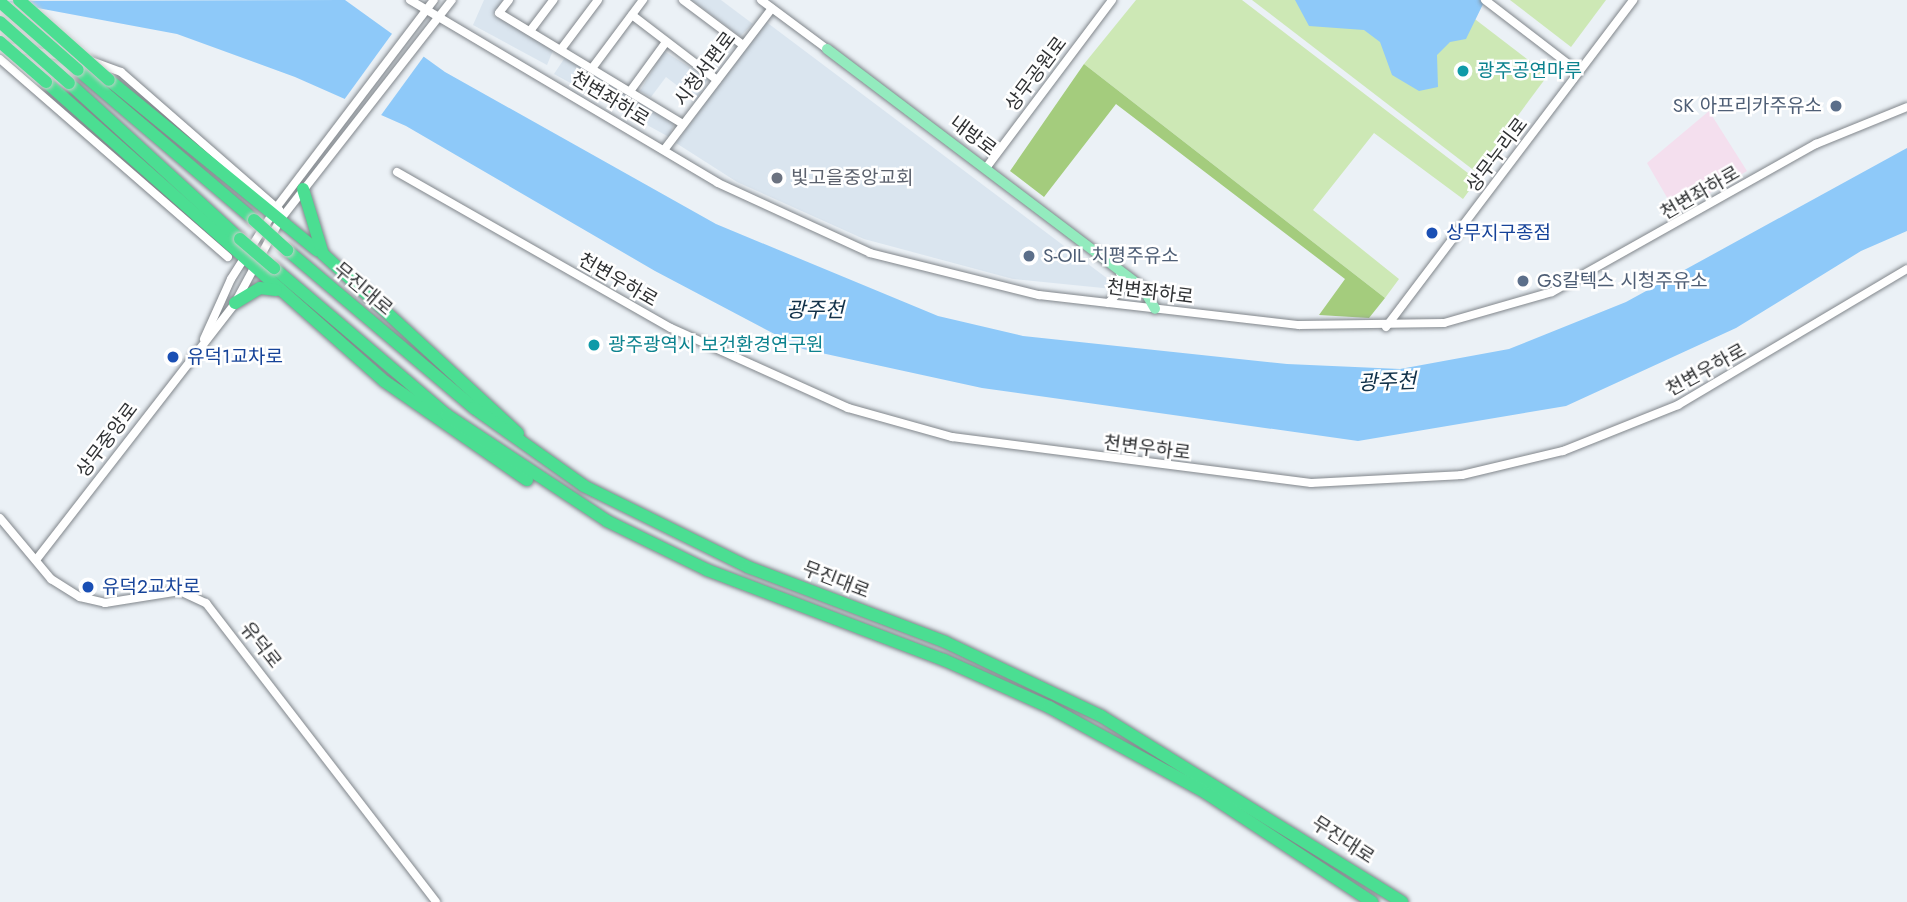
<!DOCTYPE html>
<html>
<head>
<meta charset="utf-8">
<style>
	body { margin:0 }
	#map { position:relative; width:1907px; height:902px; overflow:hidden; background:#ebf1f6; font-family:Jost,"Noto Sans KR",sans-serif }
	div>[style] { position:absolute }
	[style*='--x'] { left:calc(var(--x)*1px); top:calc(var(--y)*1px); width:calc(var(--w)*1px); rotate:calc(var(--a)*1deg) }
	.built>* { inset:0; background:#dae5ef }
	.industrial>* { inset:0; background:#f4dfee }
	.green>* { inset:0; background:#cde8b5 }
	.forest>* { inset:0; background:#a4cc7d }
	.water>* { inset:0; background:#8ec9f9 }
	.pier>* { inset:0; background:#ebf1f6; transform-origin:0 0 }
	.roads { filter:drop-shadow(0 0 2px #81868b) drop-shadow(0 0 2px #81868b) }
	.minor>* { height:8px; margin:-4px; padding:0 4px; transform-origin:4px; border-radius:4px; background:#fff }
	.major>* { height:10px; margin:-5px; padding:0 5px; transform-origin:5px; border-radius:5px; background:#93ebbe }
	.highway>* { height:12px; margin:-6px; padding:0 6px; transform-origin:6px; border-radius:6px; background:#4bde92 }
	.bridges { filter:drop-shadow(0 0 2px #cdcece) drop-shadow(0 0 2px #cdcece) }
	.highway-bridge>* { height:12px; margin:-6px; padding:0 6px; transform-origin:6px; border-radius:6px; background:#4bde92 }
	.dots>* { width:19px; height:19px; translate:-50% -50%; box-sizing:border-box; border:4px solid #fff; border-radius:50% }
	span { translate:-50% -50%; white-space:nowrap; text-align:center; line-height:1.15; -webkit-text-stroke:5px #fff; paint-order:stroke }
	.street-label { font-size:19px; color:#2f3133 }
	.culture-label { font-size:19px; color:#0d838f }
	.left { translate:0 -50%; text-align:left }
	.service-label { font-size:19px; color:#4e5e75 }
	.right { translate:-100% -50%; text-align:right }
	.worship-label { font-size:19px; color:#5b616d }
	.transit-label { font-size:19px; color:#164399 }
	.water-label { font-size:21px; color:#12324a; font-style:italic }
</style>
</head>
<body>
<div id="map">
	<div class="built">
		<div style="clip-path:polygon(484px 0,503px 0,493px 15px,554px 48px,547px 65px,473px 25px)"></div>
		<div style="clip-path:polygon(692px 0,721px 0,753px 24px,740px 36px)"></div>
		<div style="clip-path:polygon(765px 21px,1112px 282px,1113px 289px,1013px 279px,864px 239px,737px 182px,676px 143px)"></div>
		<div style="clip-path:polygon(664px 51px,708px 79px,696px 100px,666px 77px,651px 97px,640px 91px)"></div>
		<div style="clip-path:polygon(566px 56px,675px 121px,669px 137px,554px 74px)"></div>
	</div>
	<div class="industrial">
		<div style="clip-path:polygon(1709px 111px,1747px 171px,1676px 213px,1647px 163px)"></div>
	</div>
	<div class="green">
		<div style="clip-path:polygon(1136px 0,1242px 0,1477px 180px,1463px 199px,1374px 133px,1313px 210px,1399px 279px,1385px 298px,1084px 64px)"></div>
		<div style="clip-path:polygon(1252px 0,1450px 0,1548px 75px,1476px 172px)"></div>
		<div style="clip-path:polygon(1510px 0,1606px 0,1571px 47px)"></div>
	</div>
	<div class="forest">
		<div style="clip-path:polygon(1084px 64px,1385px 298px,1369px 318px,1319px 315px,1345px 279px,1116px 104px,1044px 197px,1010px 171px)"></div>
	</div>
	<div class="water">
		<div style="clip-path:polygon(345px 0,445px 72px,716px 224px,938px 316px,1023px 336px,1287px 364px,1400px 369px,1509px 349px,1626px 302px,1907px 148px,1907px 231px,1861px 251px,1736px 328px,1566px 406px,1358px 441px,982px 388px,803px 349px,655px 271px,406px 126px,295px 77px,177px 34px,0 1px)"></div>
		<div style="clip-path:polygon(1295px 0,1485px 0,1466px 39px,1450px 42px,1437px 55px,1438px 87px,1419px 91px,1392px 75px,1380px 42px,1364px 30px,1309px 26px)"></div>
	</div>
	<div class="pier">
		<div style="left:394px;top:31px;width:39px;height:87px;rotate:36deg"></div>
	</div>
	<div class="roads">
		<div class="minor">
			<div style="--x:410;--y:0;--w:358;--a:30.7"></div>
			<div style="--x:718;--y:183;--w:167;--a:24.7"></div>
			<div style="--x:870;--y:253;--w:174;--a:14"></div>
			<div style="--x:1039;--y:295;--w:262;--a:6.6"></div>
			<div style="--x:1299;--y:325;--w:145;--a:-0.8"></div>
			<div style="--x:1444;--y:323;--w:112;--a:-16"></div>
			<div style="--x:1552;--y:292;--w:303;--a:-29.3"></div>
			<div style="--x:1816;--y:144;--w:98;--a:-22.1"></div>
			<div style="--x:509;--y:0;--w:16;--a:128"></div>
			<div style="--x:499;--y:13;--w:215;--a:31.1"></div>
			<div style="--x:683;--y:0;--w:75;--a:36.9"></div>
			<div style="--x:761;--y:0;--w:82;--a:36.6"></div>
			<div style="--x:1485;--y:0;--w:118;--a:37.5"></div>
			<div style="--x:632;--y:15;--w:107;--a:37.4"></div>
			<div style="--x:530;--y:31;--w:39;--a:-53"></div>
			<div style="--x:8;--y:47;--w:54;--a:9.6"></div>
			<div style="--x:562;--y:48;--w:60;--a:-53.1"></div>
			<div style="--x:0;--y:59;--w:302;--a:41"></div>
			<div style="--x:91;--y:61;--w:32;--a:20"></div>
			<div style="--x:121;--y:72;--w:210;--a:41.1"></div>
			<div style="--x:593;--y:67;--w:84;--a:-53.3"></div>
			<div style="--x:631;--y:90;--w:59;--a:-53.9"></div>
			<div style="--x:664;--y:150;--w:178;--a:-52.7"></div>
			<div style="--x:986;--y:168;--w:210;--a:-53.1"></div>
			<div style="--x:397;--y:172;--w:315;--a:29.7"></div>
			<div style="--x:671;--y:328;--w:194;--a:24.3"></div>
			<div style="--x:848;--y:408;--w:108;--a:15.6"></div>
			<div style="--x:952;--y:437;--w:362;--a:7.3"></div>
			<div style="--x:1311;--y:483;--w:151;--a:-3"></div>
			<div style="--x:1462;--y:475;--w:104;--a:-13.4"></div>
			<div style="--x:1563;--y:451;--w:124;--a:-21.8"></div>
			<div style="--x:1678;--y:405;--w:266;--a:-30.7"></div>
			<div style="--x:1108;--y:303;--w:23;--a:-45"></div>
			<div style="--x:1124;--y:287;--w:18;--a:-106"></div>
			<div style="--x:1386;--y:327;--w:410;--a:-52.9"></div>
			<div style="--x:204;--y:339;--w:66;--a:-65.8"></div>
			<div style="--x:231;--y:279;--w:84;--a:-57.6"></div>
			<div style="--x:276;--y:208;--w:261;--a:-52.8"></div>
			<div style="--x:0;--y:518;--w:80;--a:50.1"></div>
			<div style="--x:51;--y:579;--w:34;--a:32"></div>
			<div style="--x:80;--y:597;--w:26;--a:13"></div>
			<div style="--x:105;--y:603;--w:76;--a:-9.1"></div>
			<div style="--x:180;--y:591;--w:29;--a:25"></div>
			<div style="--x:206;--y:603;--w:377;--a:52.4"></div>
			<div style="--x:36;--y:560;--w:325;--a:-52.2"></div>
			<div style="--x:235;--y:303;--w:94;--a:-61.5"></div>
			<div style="--x:280;--y:220;--w:279;--a:-52"></div>
		</div>
		<div class="major">
			<div style="--x:827;--y:49;--w:396;--a:37.1"></div>
			<div style="--x:1143;--y:288;--w:24;--a:60"></div>
		</div>
		<div class="highway">
			<div style="--x:78;--y:70;--w:231;--a:40.4"></div>
			<div style="--x:109;--y:80;--w:269;--a:39.3"></div>
			<div style="--x:46;--y:82;--w:451;--a:41.5"></div>
			<div style="--x:384;--y:381;--w:174;--a:34.7"></div>
			<div style="--x:69;--y:83;--w:231;--a:42.4"></div>
			<div style="--x:303;--y:189;--w:68;--a:72.9"></div>
			<div style="--x:323;--y:254;--w:265;--a:42.6"></div>
			<div style="--x:287;--y:250;--w:245;--a:40.2"></div>
			<div style="--x:474;--y:408;--w:135;--a:35.3"></div>
			<div style="--x:584;--y:486;--w:183;--a:26.3"></div>
			<div style="--x:748;--y:567;--w:211;--a:20.8"></div>
			<div style="--x:945;--y:642;--w:173;--a:25.4"></div>
			<div style="--x:1101;--y:716;--w:354;--a:31.7"></div>
			<div style="--x:274;--y:268;--w:227;--a:40.4"></div>
			<div style="--x:447;--y:415;--w:192;--a:33.5"></div>
			<div style="--x:607;--y:521;--w:111;--a:26.1"></div>
			<div style="--x:707;--y:570;--w:254;--a:20.8"></div>
			<div style="--x:944;--y:660;--w:115;--a:24.1"></div>
			<div style="--x:1049;--y:707;--w:179;--a:28.7"></div>
			<div style="--x:1206;--y:793;--w:199;--a:33.3"></div>
			<div style="--x:235;--y:303;--w:29;--a:-31"></div>
			<div style="--x:260;--y:288;--w:16;--a:7"></div>
		</div>
	</div>
	<div class="bridges">
		<div class="highway-bridge">
			<div style="--x:19;--y:0;--w:120;--a:41.6"></div>
			<div style="--x:0;--y:2;--w:103;--a:41.1"></div>
			<div style="--x:0;--y:22;--w:92;--a:41.5"></div>
			<div style="--x:0;--y:42;--w:61;--a:41"></div>
			<div style="--x:254;--y:220;--w:45;--a:42.3"></div>
			<div style="--x:240;--y:239;--w:45;--a:40.5"></div>
		</div>
	</div>
	<div class="dots">
		<div style="left:1463px;top:71px;background:#0f9aa8"></div>
		<div style="left:1836px;top:106px;background:#5c6f8a"></div>
		<div style="left:777px;top:178px;background:#6b7280"></div>
		<div style="left:1432px;top:233px;background:#1a4fb4"></div>
		<div style="left:1029px;top:256px;background:#5c6f8a"></div>
		<div style="left:1523px;top:281px;background:#5c6f8a"></div>
		<div style="left:594px;top:345px;background:#0f9aa8"></div>
		<div style="left:173px;top:357px;background:#1a4fb4"></div>
		<div style="left:88px;top:587px;background:#1a4fb4"></div>
	</div>
	<div class="street-label">
		<span style="left:705px;top:69px;rotate:-53deg">시청서편로</span>
		<span style="left:1036px;top:74px;rotate:-53deg">상무공원로</span>
		<span style="left:610px;top:99px;rotate:31deg">천변좌하로</span>
		<span style="left:973px;top:136px;rotate:37deg">내방로</span>
		<span style="left:1497px;top:155px;rotate:-53deg">상무누리로</span>
		<span style="left:1700px;top:193px;rotate:-30deg">천변좌하로</span>
		<span style="left:618px;top:280px;rotate:30deg">천변우하로</span>
		<span style="left:363px;top:289px;rotate:40deg">무진대로</span>
		<span style="left:1150px;top:292px;rotate:7deg">천변좌하로</span>
		<span style="left:1706px;top:370px;rotate:-29deg">천변우하로</span>
		<span style="left:107px;top:440px;rotate:-53deg">상무중앙로</span>
		<span style="left:1147px;top:448px;rotate:7deg">천변우하로</span>
		<span style="left:836px;top:580px;rotate:21deg">무진대로</span>
		<span style="left:261px;top:645px;rotate:52deg">유덕로</span>
		<span style="left:1343px;top:840px;rotate:33deg">무진대로</span>
	</div>
	<div class="culture-label">
		<span class="left" style="left:1477px;top:71px">광주공연마루</span>
		<span class="left" style="left:608px;top:345px">광주광역시 보건환경연구원</span>
	</div>
	<div class="service-label">
		<span class="right" style="left:1822px;top:106px">SK 아프리카주유소</span>
		<span class="left" style="left:1043px;top:256px">S-OIL 치평주유소</span>
		<span class="left" style="left:1537px;top:281px">GS칼텍스 시청주유소</span>
	</div>
	<div class="worship-label">
		<span class="left" style="left:791px;top:178px">빛고을중앙교회</span>
	</div>
	<div class="transit-label">
		<span class="left" style="left:1446px;top:233px">상무지구종점</span>
		<span class="left" style="left:187px;top:357px">유덕1교차로</span>
		<span class="left" style="left:102px;top:587px">유덕2교차로</span>
	</div>
	<div class="water-label">
		<span style="left:815px;top:310px">광주천</span>
		<span style="left:1387px;top:382px;rotate:-2deg">광주천</span>
	</div>
</div>
</body>
</html>
